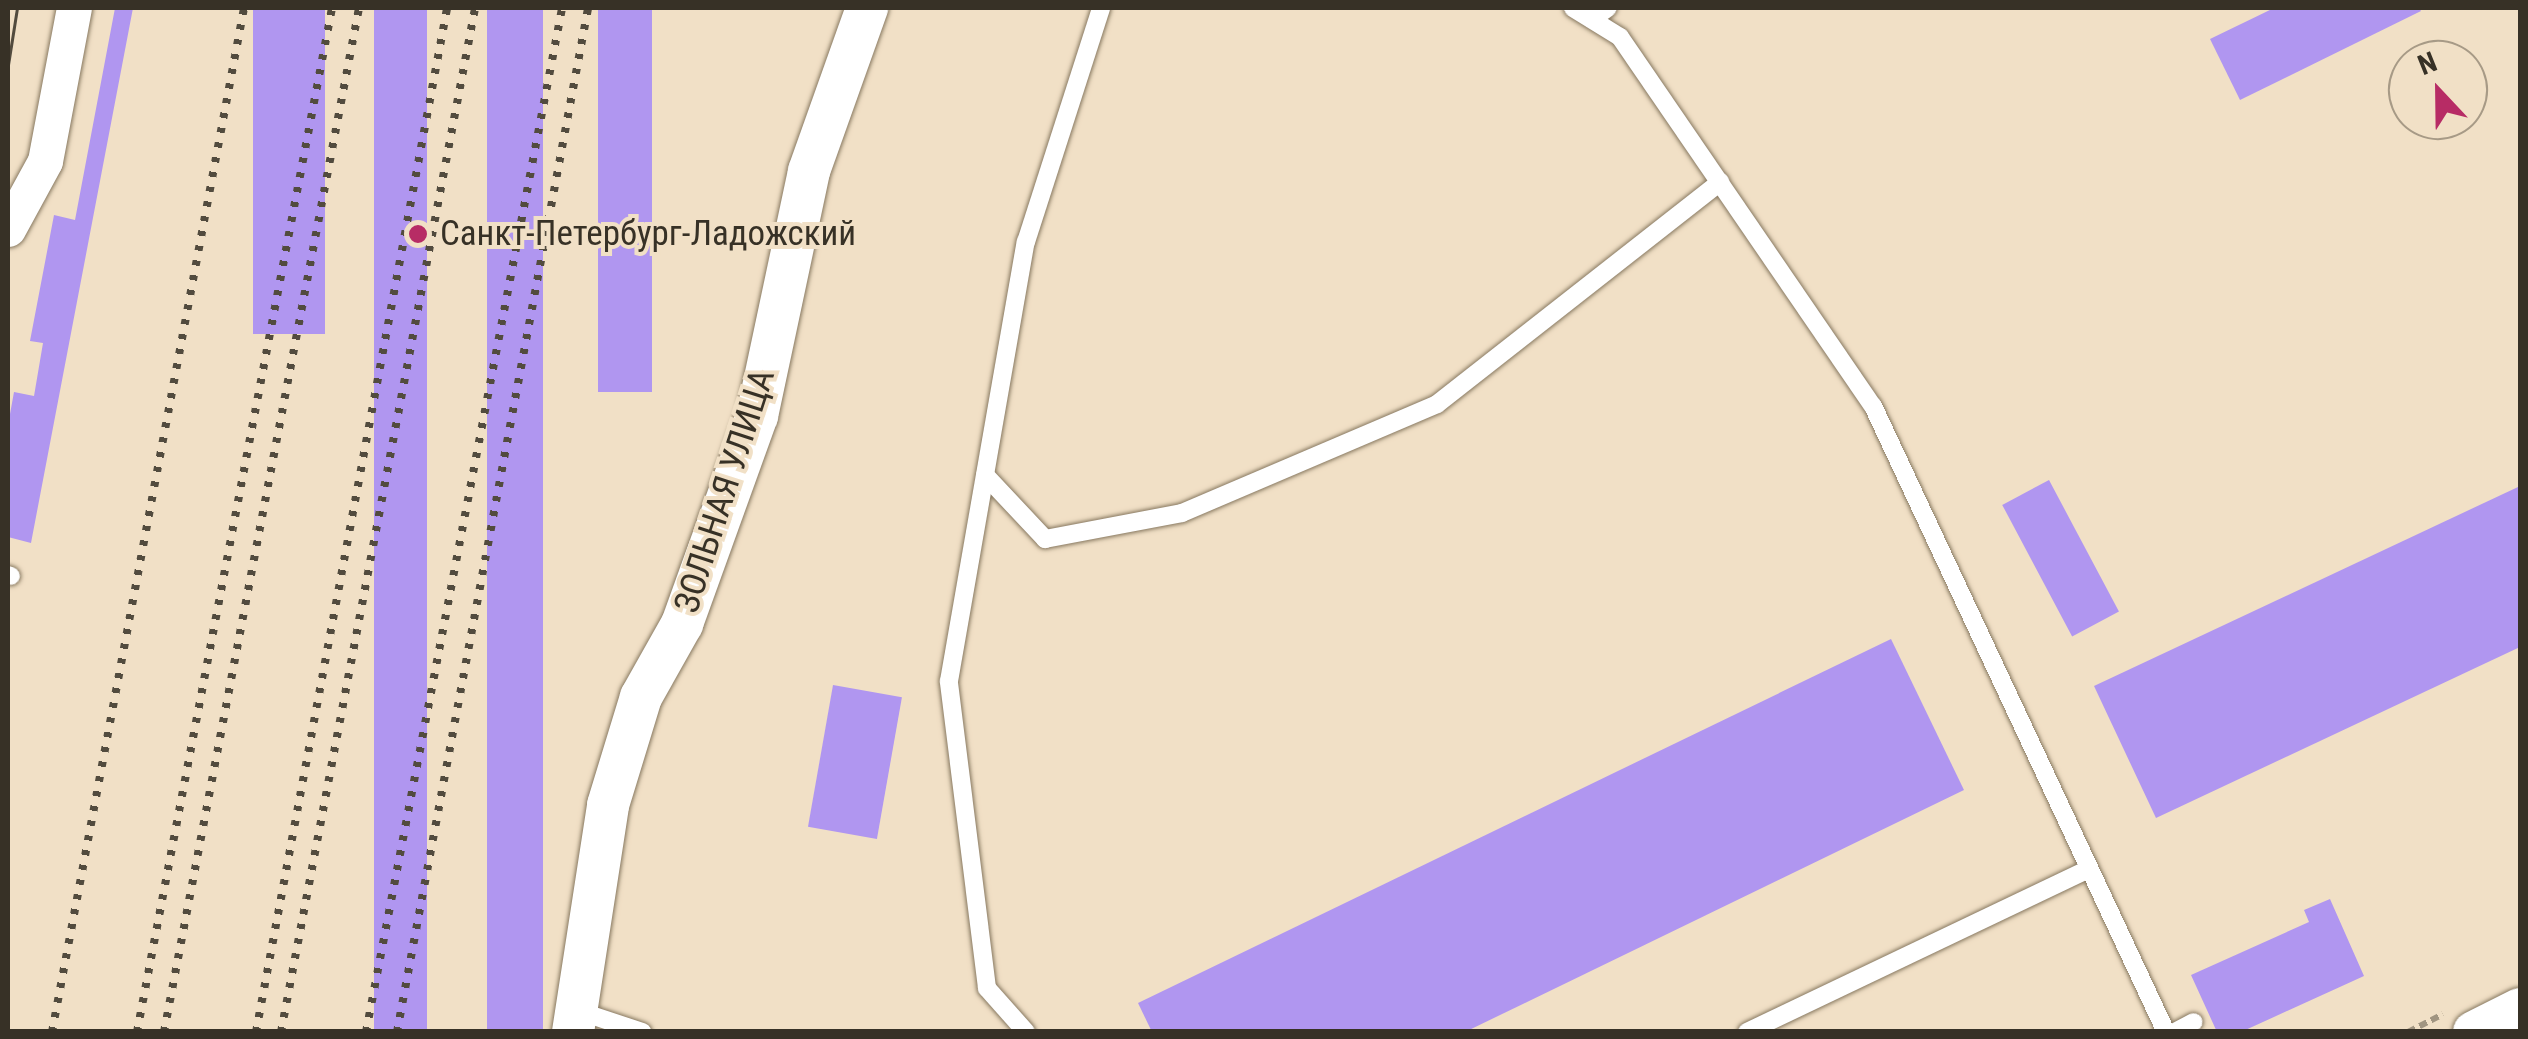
<!DOCTYPE html>
<html>
<head>
<meta charset="utf-8">
<style>
	body { margin:0 }
	#map { position:relative; width:2528px; height:1039px; overflow:hidden; background:#f1e0c6; font-family:"Roboto Condensed",sans-serif }
	div>[style] { position:absolute }
	[style*='--x'] { left:calc(var(--x)*1px); top:calc(var(--y)*1px); width:calc(var(--w)*1px); rotate:calc(var(--a)*1deg) }
	.building>* { inset:0; background:#b096f0; transform-origin:0 0 }
	.path>* { height:6px; margin-top:-3px; transform-origin:0; background:repeating-linear-gradient(90deg,#a19581 0 8px,transparent 0 13px) }
	.roads { filter:drop-shadow(0 0 2px #877860) drop-shadow(0 0 2px #877860) }
	.service>* { height:18px; margin:-9px; padding:0 9px; transform-origin:9px; border-radius:9px; background:#fff }
	.minor>* { height:35px; margin:-17.5px; padding:0 17.5px; transform-origin:17.5px; border-radius:17.5px; background:#fff }
	.tertiary>* { height:42px; margin:-21px; padding:0 21px; transform-origin:21px; border-radius:21px; background:#fff }
	.tram>* { height:2.5px; margin:-1.25px; padding:0 1.25px; transform-origin:1.25px; border-radius:1.25px; background:#524b3e }
	.rail>* { height:8px; margin-top:-4px; transform-origin:0; background:repeating-linear-gradient(90deg,#524b3e 0 5px,transparent 0 15px) }
	.dots>* { width:28px; height:28px; translate:-50% -50%; box-sizing:border-box; border:5px solid #f1e0c6; border-radius:50% }
	span { translate:-50% -50%; white-space:nowrap; text-align:center; line-height:1.15; -webkit-text-stroke:8px #f1e0c6; paint-order:stroke }
	.poi-label { font-size:35px; color:#373126 }
	.left { translate:0 -50%; text-align:left }
	.street-label { font-size:35px; color:#373126 }
	.frame { position:absolute; inset:0; border:10px solid #373126; pointer-events:none }
	.north { position:absolute; left:2388px; top:40px; width:100px; height:100px; box-sizing:border-box; background:#f1e0c6; border:2px solid #a79a86; border-radius:50%; rotate:338deg; font-size:28px; font-weight:700; line-height:40px; text-align:center; color:#373126 }
	.north::after { content:''; display:block; margin:auto; width:35px; height:45px; background:#b72c65; clip-path:polygon(50% 0,100% 100%,50% 72%,0 100%) }
</style>
</head>
<body>
<div id="map">
	<div class="building">
		<div style="clip-path:polygon(115px 8px,133px 8px,31px 543px,8px 537px,8px 425px,14px 392px,34px 396px,43px 343px,30px 341px,54px 215px,75px 220px)"></div>
		<div style="left:253px;top:8px;width:72px;height:326px"></div>
		<div style="left:374px;top:8px;width:53px;height:1042px"></div>
		<div style="left:487px;top:8px;width:56px;height:1042px"></div>
		<div style="left:598px;top:8px;width:54px;height:384px"></div>
		<div style="clip-path:polygon(2274px 8px,2419px 8px,2421px 11px,2240px 100px,2210px 39px)"></div>
		<div style="left:2049px;top:480px;width:149px;height:53px;rotate:62deg"></div>
		<div style="clip-path:polygon(2518px 487px,2520px 647px,2156px 818px,2094px 686px)"></div>
		<div style="clip-path:polygon(1891px 639px,1964px 790px,1465px 1032px,1152px 1032px,1138px 1003px)"></div>
		<div style="left:833px;top:685px;width:70px;height:144px;rotate:10deg"></div>
		<div style="clip-path:polygon(2330px 899px,2364px 976px,2241px 1032px,2217px 1032px,2191px 975px,2309px 922px,2304px 910px)"></div>
	</div>
	<div class="path">
		<div style="--x:2408;--y:1032;--w:39;--a:-27"></div>
	</div>
	<div class="roads">
		<div class="service">
			<div style="--x:1573;--y:8;--w:55;--a:31.7"></div>
			<div style="--x:1620;--y:37;--w:447;--a:55.6"></div>
			<div style="--x:1873;--y:406;--w:691;--a:64.92"></div>
			<div style="--x:1592;--y:19;--w:19;--a:-35"></div>
			<div style="--x:985;--y:475;--w:88;--a:46.8"></div>
			<div style="--x:1045;--y:539;--w:139;--a:-10.7"></div>
			<div style="--x:1182;--y:513;--w:277;--a:-23.1"></div>
			<div style="--x:1437;--y:404;--w:360;--a:-38.1"></div>
			<div style="--x:8;--y:575;--w:3;--a:18"></div>
			<div style="--x:576;--y:1010;--w:70;--a:18.4"></div>
			<div style="--x:1026;--y:1032;--w:59;--a:-131.6"></div>
			<div style="--x:987;--y:988;--w:309;--a:-97.1"></div>
			<div style="--x:949;--y:681;--w:446;--a:-80.1"></div>
			<div style="--x:1026;--y:242;--w:246;--a:-72.2"></div>
			<div style="--x:1747;--y:1032;--w:374;--a:-25.5"></div>
			<div style="--x:2175;--y:1032;--w:21;--a:-28"></div>
		</div>
		<div class="minor">
			<div style="--x:8;--y:229;--w:77;--a:-61.4"></div>
			<div style="--x:45;--y:161;--w:156;--a:-79.3"></div>
		</div>
		<div class="tertiary">
			<div style="--x:573;--y:1032;--w:230;--a:-81.2"></div>
			<div style="--x:608;--y:805;--w:113;--a:-73"></div>
			<div style="--x:641;--y:697;--w:84;--a:-60.7"></div>
			<div style="--x:682;--y:624;--w:221;--a:-70.2"></div>
			<div style="--x:757;--y:416;--w:250;--a:-78"></div>
			<div style="--x:809;--y:171;--w:173;--a:-70.4"></div>
			<div style="--x:2474;--y:1032;--w:51;--a:-26.6"></div>
		</div>
	</div>
	<div class="tram">
		<div style="--x:8;--y:65;--w:58;--a:-81"></div>
	</div>
	<div class="rail">
		<div style="--x:52;--y:1032;--w:1042;--a:-79.38"></div>
		<div style="--x:137;--y:1032;--w:1042;--a:-79.22"></div>
		<div style="--x:164;--y:1032;--w:1042;--a:-79.22"></div>
		<div style="--x:256;--y:1032;--w:1042;--a:-79.43"></div>
		<div style="--x:281;--y:1032;--w:1042;--a:-79.27"></div>
		<div style="--x:366;--y:1032;--w:1043;--a:-79.16"></div>
		<div style="--x:397;--y:1032;--w:1042;--a:-79.43"></div>
	</div>
	<div class="dots">
		<div style="left:418px;top:234px;background:#b72c65"></div>
	</div>
	<div class="poi-label">
		<span class="left" style="left:440px;top:234px">Санкт-Петербург-Ладожский</span>
	</div>
	<div class="street-label">
		<span style="left:725px;top:491px;rotate:-72deg">ЗОЛЬНАЯ УЛИЦА</span>
	</div>
	<div class="frame"></div>
	<div class="north">N</div>
</div>
</body>
</html>
